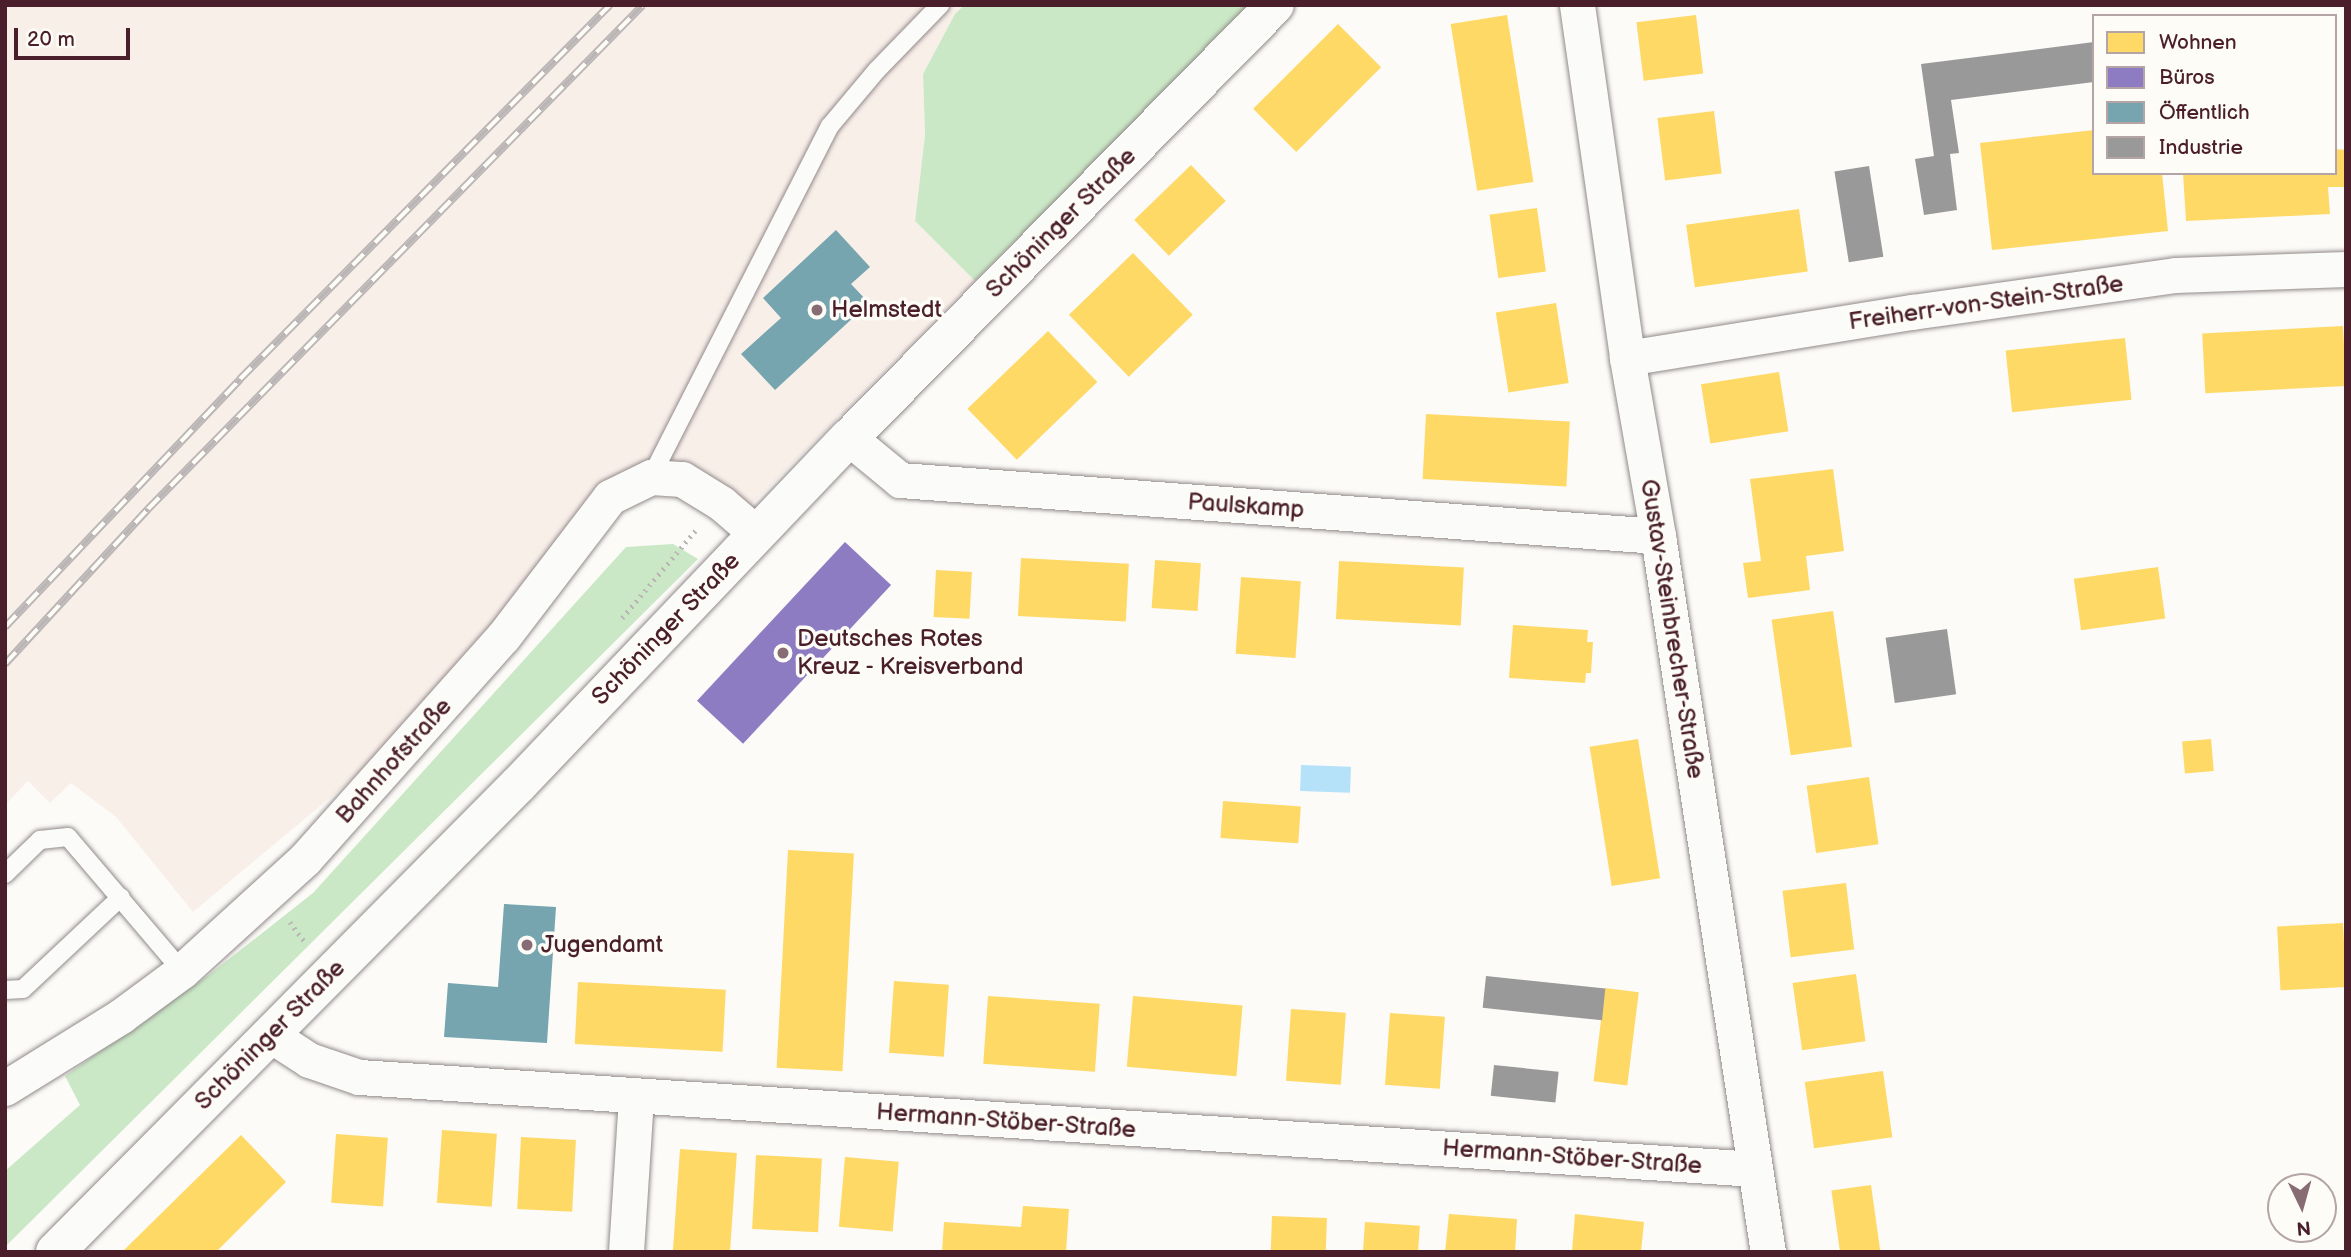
<!DOCTYPE html>
<html>
<head>
<meta charset="utf-8">
<style>
	body { margin:0 }
	#map { position:relative; width:2351px; height:1257px; overflow:hidden; background:#fcfbf8; font-family:"Balsamiq Sans",sans-serif }
	div>[style] { position:absolute }
	[style*='--x'] { left:calc(var(--x)*1px); top:calc(var(--y)*1px); width:calc(var(--w)*1px); rotate:calc(var(--a)*1deg) }
	.built>* { inset:0; background:#f9efe9 }
	.green>* { inset:0; background:#cae8c6 }
	.water>* { inset:0; background:#b5e2f9; transform-origin:0 0 }
	.homes>* { inset:0; background:#ffd966; transform-origin:0 0 }
	.offices>* { inset:0; background:#8e7cc3; transform-origin:0 0 }
	.public>* { inset:0; background:#76a5af }
	.industry>* { inset:0; background:#999; transform-origin:0 0 }
	.path>* { height:4.5px; margin-top:-2.25px; transform-origin:0; background:repeating-linear-gradient(90deg,#bbb6b6 0 2px,transparent 0 7px) }
	.roads { filter:drop-shadow(0 0 2px #928a8b) drop-shadow(0 0 2px #928a8b) }
	.lane>* { height:18px; margin:-9px; padding:0 9px; transform-origin:9px; border-radius:9px; background:#fbfbf9 }
	.street>* { height:35px; margin:-17.5px; padding:0 17.5px; transform-origin:17.5px; border-radius:17.5px; background:#fbfbf9 }
	.secondary>* { height:38px; margin:-19px; padding:0 19px; transform-origin:19px; border-radius:19px; background:#fbfbf9 }
	.rail>* { height:8px; margin-top:-4px; transform-origin:0; background:repeating-linear-gradient(90deg,#fdfcf7 0 16px,#bbb6b6 0 32px); box-sizing:border-box; border-block:2px solid #bbb6b6 }
	.dots>* { width:19px; height:19px; translate:-50% -50%; box-sizing:border-box; border:4px solid #fdfcf7; border-radius:50% }
	span { translate:-50% -50%; white-space:nowrap; text-align:center; line-height:1.15; -webkit-text-stroke:7px #fdfcf7; paint-order:stroke }
	.street-label { font-size:24px; color:#4a1f2b }
	.poi-label { font-size:24px; color:#4a1f2b }
	.left { translate:0 -50%; text-align:left }
	.frame { position:absolute; inset:0; border:7px solid #4a1f2b; pointer-events:none }
	.legend { position:absolute; left:2092px; top:14px; width:245px; height:161px; box-sizing:border-box; background:#fdfcf7; border:2px solid #b5a4a5; margin:0; padding:9px 12px; list-style:none; font-size:21px; color:#4a1f2b }
	.legend li { display:flex; align-items:center; gap:14px; height:35px }
	.legend b { width:35px; border:2px solid #b5a4a5 }
	.north { position:absolute; left:2267px; top:1173px; width:70px; height:70px; box-sizing:border-box; background:#fdfcf7; border:2px solid #b5a4a5; border-radius:50%; rotate:175deg; font-size:19px; font-weight:700; line-height:28px; text-align:center; color:#4a1f2b }
	.north::after { content:''; display:block; margin:auto; width:24px; height:32px; background:#886c73; clip-path:polygon(50% 0,100% 100%,50% 72%,0 100%) }
	.scale { position:absolute; left:14px; top:28px; width:116px; height:32px; box-sizing:border-box; border:4px solid #4a1f2b; border-top:0; padding-left:9px; font-size:21px; line-height:24px; white-space:nowrap; color:#4a1f2b; -webkit-text-stroke:5px #fdfcf7; paint-order:stroke }
</style>
</head>
<body>
<div id="map">
	<div class="built">
		<div style="clip-path:polygon(5px 5px,963px 5px,955px 14px,923px 74px,925px 135px,915px 221px,975px 281px,734px 522px,666px 483px,631px 496px,379px 757px,193px 912px,116px 817px,71px 783px,50px 803px,28px 781px,5px 805px)"></div>
	</div>
	<div class="green">
		<div style="clip-path:polygon(964px 5px,1252px 5px,975px 281px,915px 221px,925px 135px,923px 74px,955px 14px)"></div>
		<div style="clip-path:polygon(673px 544px,698px 559px,5px 1247px,5px 1171px,80px 1105px,65px 1076px,210px 974px,313px 893px,626px 547px)"></div>
	</div>
	<div class="water">
		<div style="left:1301px;top:765px;width:50px;height:26px;rotate:2deg"></div>
	</div>
	<div class="homes">
		<div style="left:1507px;top:15px;width:169px;height:57px;rotate:81deg"></div>
		<div style="left:1696px;top:15px;width:59px;height:60px;rotate:83deg"></div>
		<div style="left:1338px;top:24px;width:61px;height:120px;rotate:45deg"></div>
		<div style="left:1714px;top:111px;width:63px;height:57px;rotate:83deg"></div>
		<div style="clip-path:polygon(2094px 130px,2094px 173px,2162px 173px,2168px 231px,1992px 250px,1980px 143px)"></div>
		<div style="clip-path:polygon(2335px 149px,2346px 150px,2346px 187px,2328px 187px,2330px 214px,2186px 221px,2183px 173px,2335px 173px)"></div>
		<div style="left:1191px;top:165px;width:50px;height:79px;rotate:46deg"></div>
		<div style="left:1537px;top:208px;width:64px;height:48px;rotate:82deg"></div>
		<div style="left:1799px;top:209px;width:63px;height:114px;rotate:82deg"></div>
		<div style="left:1133px;top:253px;width:86px;height:89px;rotate:46deg"></div>
		<div style="left:1556px;top:303px;width:81px;height:61px;rotate:81deg"></div>
		<div style="left:2343px;top:326px;width:60px;height:141px;rotate:87deg"></div>
		<div style="left:1048px;top:331px;width:71px;height:112px;rotate:46deg"></div>
		<div style="left:2125px;top:338px;width:62px;height:120px;rotate:84deg"></div>
		<div style="left:1779px;top:372px;width:60px;height:79px;rotate:81deg"></div>
		<div style="left:1426px;top:414px;width:144px;height:65px;rotate:3deg"></div>
		<div style="clip-path:polygon(1833px 469px,1844px 551px,1806px 556px,1810px 590px,1748px 598px,1743px 563px,1761px 561px,1750px 479px)"></div>
		<div style="left:1021px;top:558px;width:108px;height:58px;rotate:3deg"></div>
		<div style="left:1155px;top:560px;width:46px;height:48px;rotate:4deg"></div>
		<div style="left:1339px;top:561px;width:125px;height:58px;rotate:3deg"></div>
		<div style="left:2158px;top:567px;width:52px;height:85px;rotate:82deg"></div>
		<div style="left:936px;top:570px;width:36px;height:47px;rotate:3deg"></div>
		<div style="left:1241px;top:577px;width:60px;height:77px;rotate:4deg"></div>
		<div style="left:1833px;top:611px;width:137px;height:62px;rotate:82deg"></div>
		<div style="clip-path:polygon(1513px 625px,1588px 630px,1587px 642px,1593px 642px,1591px 673px,1586px 673px,1585px 683px,1509px 678px)"></div>
		<div style="left:1638px;top:739px;width:141px;height:49px;rotate:81deg"></div>
		<div style="left:2211px;top:739px;width:32px;height:29px;rotate:85deg"></div>
		<div style="left:1869px;top:777px;width:68px;height:63px;rotate:82deg"></div>
		<div style="left:1223px;top:801px;width:78px;height:37px;rotate:4deg"></div>
		<div style="left:788px;top:850px;width:66px;height:218px;rotate:3deg"></div>
		<div style="left:1846px;top:883px;width:67px;height:64px;rotate:83deg"></div>
		<div style="left:2343px;top:923px;width:64px;height:66px;rotate:87deg"></div>
		<div style="left:1856px;top:974px;width:68px;height:64px;rotate:82deg"></div>
		<div style="left:894px;top:981px;width:55px;height:72px;rotate:4deg"></div>
		<div style="left:578px;top:982px;width:148px;height:62px;rotate:3deg"></div>
		<div style="left:1605px;top:988px;width:34px;height:94px;rotate:7deg"></div>
		<div style="left:988px;top:996px;width:112px;height:68px;rotate:4deg"></div>
		<div style="left:1133px;top:996px;width:110px;height:71px;rotate:5deg"></div>
		<div style="left:1291px;top:1009px;width:55px;height:72px;rotate:4deg"></div>
		<div style="left:1390px;top:1013px;width:55px;height:72px;rotate:4deg"></div>
		<div style="left:1883px;top:1071px;width:67px;height:79px;rotate:82deg"></div>
		<div style="left:442px;top:1130px;width:55px;height:73px;rotate:4deg"></div>
		<div style="left:336px;top:1134px;width:52px;height:69px;rotate:4deg"></div>
		<div style="clip-path:polygon(241px 1135px,286px 1182px,216px 1252px,122px 1252px)"></div>
		<div style="left:521px;top:1137px;width:55px;height:72px;rotate:3deg"></div>
		<div style="left:680px;top:1149px;width:57px;height:103px;rotate:4deg"></div>
		<div style="left:756px;top:1155px;width:66px;height:74px;rotate:3deg"></div>
		<div style="left:845px;top:1157px;width:54px;height:70px;rotate:5deg"></div>
		<div style="left:1871px;top:1185px;width:68px;height:40px;rotate:82deg"></div>
		<div style="clip-path:polygon(1023px 1206px,1069px 1209px,1066px 1252px,942px 1252px,944px 1222px,1021px 1227px)"></div>
		<div style="clip-path:polygon(1449px 1214px,1517px 1219px,1515px 1252px,1445px 1252px)"></div>
		<div style="clip-path:polygon(1575px 1214px,1644px 1222px,1641px 1252px,1572px 1252px)"></div>
		<div style="left:1272px;top:1216px;width:55px;height:36px;rotate:2deg"></div>
		<div style="left:1365px;top:1222px;width:55px;height:30px;rotate:4deg"></div>
	</div>
	<div class="offices">
		<div style="left:845px;top:542px;width:63px;height:217px;rotate:43deg"></div>
	</div>
	<div class="public">
		<div style="clip-path:polygon(836px 230px,870px 267px,851px 284px,869px 303px,775px 390px,741px 354px,781px 318px,763px 298px)"></div>
		<div style="clip-path:polygon(504px 904px,556px 907px,547px 1043px,444px 1037px,448px 983px,498px 987px)"></div>
	</div>
	<div class="industry">
		<div style="clip-path:polygon(2094px 42px,2094px 82px,1951px 100px,1959px 153px,1950px 154px,1957px 210px,1924px 215px,1915px 159px,1934px 156px,1921px 64px)"></div>
		<div style="left:1869px;top:166px;width:92px;height:35px;rotate:81deg"></div>
		<div style="left:1947px;top:629px;width:66px;height:62px;rotate:82deg"></div>
		<div style="left:1486px;top:976px;width:120px;height:32px;rotate:6deg"></div>
		<div style="left:1494px;top:1065px;width:65px;height:31px;rotate:6deg"></div>
	</div>
	<div class="path">
		<div style="--x:622;--y:618;--w:114;--a:-50"></div>
		<div style="--x:290;--y:922;--w:26;--a:53"></div>
	</div>
	<div class="roads">
		<div class="lane">
			<div style="--x:651;--y:477;--w:394;--a:-63"></div>
			<div style="--x:830;--y:126;--w:73;--a:-50"></div>
			<div style="--x:877;--y:70;--w:91;--a:-45.9"></div>
			<div style="--x:5;--y:874;--w:49;--a:-44.2"></div>
			<div style="--x:40;--y:840;--w:28;--a:-6"></div>
			<div style="--x:68;--y:837;--w:176;--a:49.6"></div>
			<div style="--x:5;--y:990;--w:18;--a:-3"></div>
			<div style="--x:23;--y:989;--w:134;--a:-43.2"></div>
		</div>
		<div class="street">
			<div style="--x:1577;--y:5;--w:357;--a:81.9"></div>
			<div style="--x:1627;--y:358;--w:181;--a:80.1"></div>
			<div style="--x:1658;--y:536;--w:724;--a:81.27"></div>
			<div style="--x:1627;--y:358;--w:289;--a:-9.2"></div>
			<div style="--x:1912;--y:312;--w:266;--a:-8"></div>
			<div style="--x:2175;--y:275;--w:171;--a:-2"></div>
			<div style="--x:849;--y:438;--w:66;--a:39.5"></div>
			<div style="--x:900;--y:480;--w:760;--a:4.23"></div>
			<div style="--x:269;--y:1034;--w:48;--a:33"></div>
			<div style="--x:309;--y:1060;--w:53;--a:18.8"></div>
			<div style="--x:359;--y:1077;--w:1398;--a:3.77"></div>
			<div style="--x:5;--y:1088;--w:137;--a:-31.8"></div>
			<div style="--x:121;--y:1016;--w:76;--a:-36.4"></div>
			<div style="--x:182;--y:971;--w:166;--a:-42.3"></div>
			<div style="--x:305;--y:859;--w:297;--a:-48.3"></div>
			<div style="--x:503;--y:637;--w:176;--a:-52.6"></div>
			<div style="--x:610;--y:497;--w:46;--a:-26"></div>
			<div style="--x:651;--y:477;--w:31;--a:4"></div>
			<div style="--x:682;--y:479;--w:46;--a:31.6"></div>
			<div style="--x:721;--y:503;--w:48;--a:40.7"></div>
			<div style="--x:626;--y:1252;--w:156;--a:-86.3"></div>
		</div>
		<div class="secondary">
			<div style="--x:55;--y:1252;--w:658;--a:-45.25"></div>
			<div style="--x:518;--y:785;--w:480;--a:-46.4"></div>
			<div style="--x:849;--y:438;--w:607;--a:-45.47"></div>
		</div>
	</div>
	<div class="rail">
		<div style="--x:5;--y:627;--w:342;--a:-46.5"></div>
		<div style="--x:240;--y:379;--w:526;--a:-45.31"></div>
		<div style="--x:5;--y:664;--w:211;--a:-47.3"></div>
		<div style="--x:148;--y:509;--w:706;--a:-45.52"></div>
	</div>
	<div class="dots">
		<div style="left:817px;top:310px;background:#886c73"></div>
		<div style="left:783px;top:653px;background:#886c73"></div>
		<div style="left:527px;top:945px;background:#886c73"></div>
	</div>
	<div class="street-label">
		<span style="left:1061px;top:223px;rotate:-45deg">Schöninger Straße</span>
		<span style="left:1986px;top:303px;rotate:-8deg">Freiherr-von-Stein-Straße</span>
		<span style="left:1246px;top:506px;rotate:4deg">Paulskamp</span>
		<span style="left:666px;top:629px;rotate:-46deg">Schöninger Straße</span>
		<span style="left:1672px;top:629px;rotate:81deg">Gustav-Steinbrecher-Straße</span>
		<span style="left:394px;top:761px;rotate:-48deg">Bahnhofstraße</span>
		<span style="left:270px;top:1035px;rotate:-45deg">Schöninger Straße</span>
		<span style="left:1006px;top:1121px;rotate:4deg">Hermann-Stöber-Straße</span>
		<span style="left:1572px;top:1157px;rotate:4deg">Hermann-Stöber-Straße</span>
	</div>
	<div class="poi-label">
		<span class="left" style="left:831px;top:310px">Helmstedt</span>
		<span class="left" style="left:797px;top:653px">Deutsches Rotes<br>Kreuz - Kreisverband</span>
		<span class="left" style="left:541px;top:945px">Jugendamt</span>
	</div>
	<div class="frame"></div>
	<ul class="legend">
	<li><b style="height:19px;background:#ffd966"></b>Wohnen</li>
	<li><b style="height:19px;background:#8e7cc3"></b>Büros</li>
	<li><b style="height:19px;background:#76a5af"></b>Öffentlich</li>
	<li><b style="height:19px;background:#999"></b>Industrie</li>
	</ul>
	<div class="north">N</div>
	<div class="scale">20 m</div>
</div>
</body>
</html>
